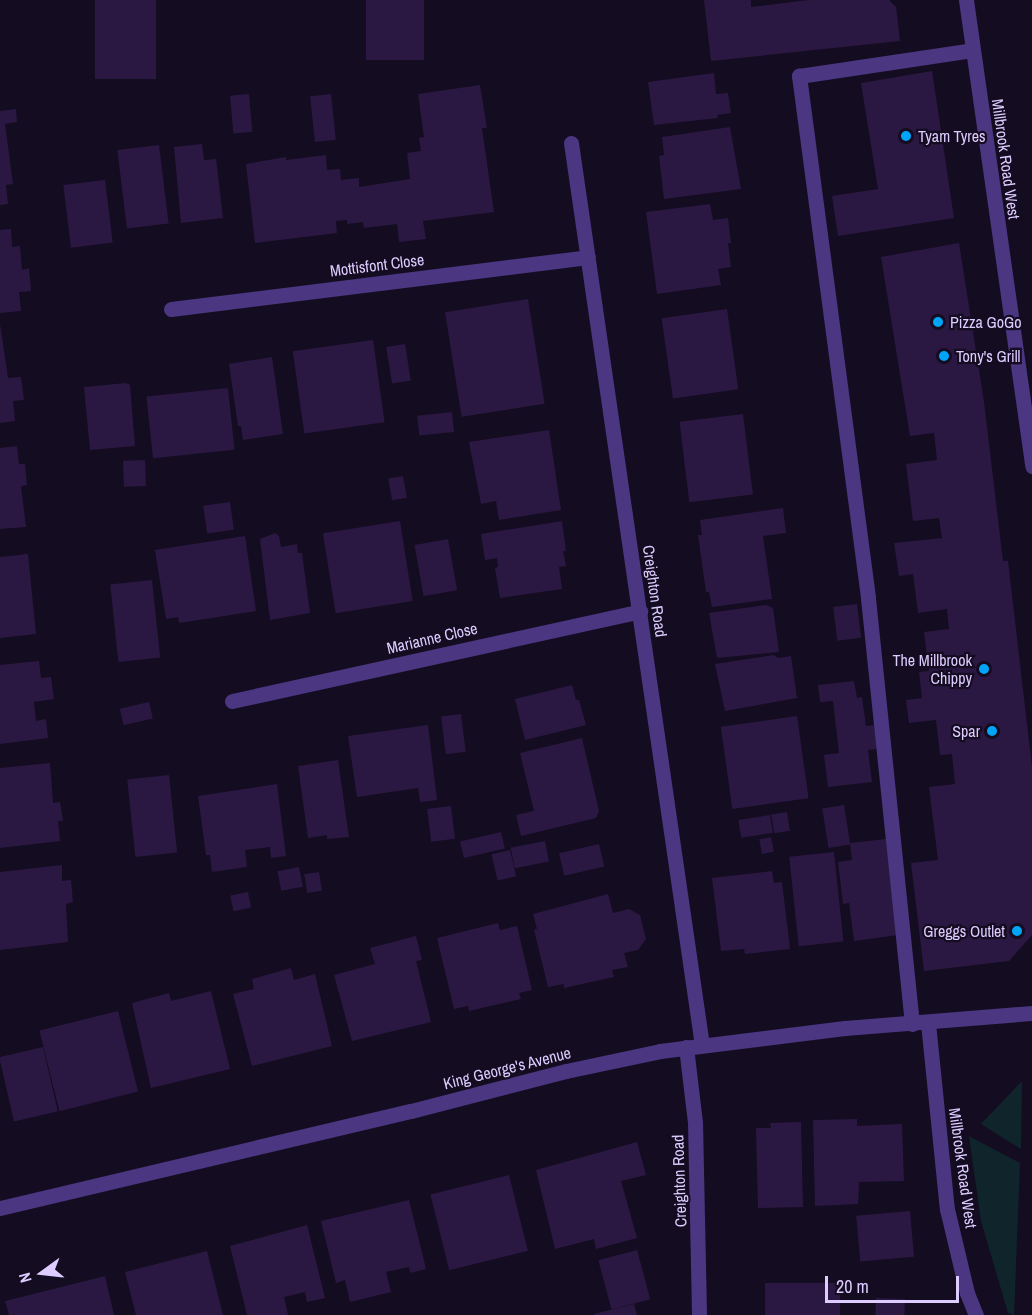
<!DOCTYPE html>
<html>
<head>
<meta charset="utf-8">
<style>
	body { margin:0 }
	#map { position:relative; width:1032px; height:1315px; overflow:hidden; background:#140c20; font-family:"Archivo Narrow",sans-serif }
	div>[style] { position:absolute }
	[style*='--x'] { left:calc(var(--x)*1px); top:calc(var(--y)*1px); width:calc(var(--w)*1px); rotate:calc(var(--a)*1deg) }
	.green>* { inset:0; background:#0f252b }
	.building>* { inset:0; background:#2a1842; transform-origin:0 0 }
	.service>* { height:15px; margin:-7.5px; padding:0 7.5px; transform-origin:7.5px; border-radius:7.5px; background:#4a3681 }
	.minor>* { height:15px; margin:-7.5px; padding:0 7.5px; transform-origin:7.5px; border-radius:7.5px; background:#4a3681 }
	.dots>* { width:16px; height:16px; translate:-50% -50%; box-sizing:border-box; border:3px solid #140c20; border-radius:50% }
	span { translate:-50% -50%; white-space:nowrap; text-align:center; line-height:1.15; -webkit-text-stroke:4.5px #140c20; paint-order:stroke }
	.poi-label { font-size:16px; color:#dcf }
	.left { translate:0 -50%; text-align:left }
	.right { translate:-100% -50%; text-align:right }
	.street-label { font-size:16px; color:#dcf }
	.north { position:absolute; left:12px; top:1243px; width:60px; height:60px; -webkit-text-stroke:4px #140c20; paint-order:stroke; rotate:255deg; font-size:16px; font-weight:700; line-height:24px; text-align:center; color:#dcf }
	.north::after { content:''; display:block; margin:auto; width:21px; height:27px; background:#dcf; clip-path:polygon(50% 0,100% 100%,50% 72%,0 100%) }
	.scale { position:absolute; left:825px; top:1276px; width:134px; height:27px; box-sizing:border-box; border:3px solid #dcf; border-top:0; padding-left:8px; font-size:18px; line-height:21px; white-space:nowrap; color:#dcf; -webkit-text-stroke:4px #140c20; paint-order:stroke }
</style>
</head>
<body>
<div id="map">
	<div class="green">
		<div style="clip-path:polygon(1022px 1081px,1021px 1149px,981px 1124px)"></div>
		<div style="clip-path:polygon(969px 1136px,1020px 1163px,1014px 1315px,1008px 1313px,981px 1221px)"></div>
	</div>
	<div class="building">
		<div style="left:95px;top:0;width:61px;height:79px"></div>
		<div style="left:366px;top:0;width:58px;height:60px"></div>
		<div style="clip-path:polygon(704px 0,751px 0,751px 7px,809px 0,889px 0,896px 7px,900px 41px,711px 61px)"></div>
		<div style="clip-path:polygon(932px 71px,954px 218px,838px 236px,832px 196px,878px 189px,861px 83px)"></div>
		<div style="clip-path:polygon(714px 73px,716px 94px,728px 93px,731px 113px,717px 115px,718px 118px,654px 125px,648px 82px)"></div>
		<div style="clip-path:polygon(480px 85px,487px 128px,482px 128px,494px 212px,423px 221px,426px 239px,399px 242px,397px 224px,364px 228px,363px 222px,347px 224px,347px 220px,336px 221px,337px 233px,255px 243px,246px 164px,286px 157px,286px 160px,326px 155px,327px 170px,340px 169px,341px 180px,359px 178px,359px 187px,410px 179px,407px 153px,421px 151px,419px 138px,424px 137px,418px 94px)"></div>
		<div style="left:249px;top:94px;width:38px;height:19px;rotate:85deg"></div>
		<div style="left:331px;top:94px;width:46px;height:21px;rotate:84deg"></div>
		<div style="clip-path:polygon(16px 109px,17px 122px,5px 124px,13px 184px,6px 185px,8px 204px,0 205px,0 111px)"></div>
		<div style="clip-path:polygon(730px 127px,741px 189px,664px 199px,659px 156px,664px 155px,662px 137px)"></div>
		<div style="clip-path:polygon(202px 144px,204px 160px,216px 159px,223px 218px,181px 223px,174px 147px)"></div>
		<div style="left:159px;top:145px;width:79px;height:42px;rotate:83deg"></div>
		<div style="left:105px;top:180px;width:63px;height:42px;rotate:83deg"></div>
		<div style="clip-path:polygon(710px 204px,713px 220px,728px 218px,731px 243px,728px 243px,731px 267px,718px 269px,721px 285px,657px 294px,646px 212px)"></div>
		<div style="clip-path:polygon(11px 229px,12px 247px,20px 246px,22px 270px,29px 268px,31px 291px,19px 292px,21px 311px,0 313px,0 230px)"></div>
		<div style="clip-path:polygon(959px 243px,984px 402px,1003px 561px,1008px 561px,1032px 767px,1032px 935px,1009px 961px,924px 971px,911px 863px,938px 860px,929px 787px,955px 784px,952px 754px,940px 755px,936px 720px,909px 723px,906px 700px,922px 698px,919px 672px,929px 671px,924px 632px,949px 629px,947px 609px,918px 613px,913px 574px,899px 576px,894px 543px,942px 538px,939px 518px,913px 521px,906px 464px,937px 460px,934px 433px,910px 436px,881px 257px)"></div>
		<div style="left:528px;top:299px;width:106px;height:84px;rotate:81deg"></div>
		<div style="left:727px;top:309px;width:81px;height:66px;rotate:82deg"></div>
		<div style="clip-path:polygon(0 324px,8px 378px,21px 377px,24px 400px,13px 401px,15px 421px,0 423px)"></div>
		<div style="left:373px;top:340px;width:83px;height:81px;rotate:82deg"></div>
		<div style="left:405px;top:344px;width:37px;height:19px;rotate:81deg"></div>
		<div style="clip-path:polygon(272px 357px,283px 434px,243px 440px,241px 426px,238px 426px,229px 364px)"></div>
		<div style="clip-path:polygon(126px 383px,130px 385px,135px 446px,90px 450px,84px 387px)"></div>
		<div style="left:228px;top:388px;width:62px;height:82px;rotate:84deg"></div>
		<div style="left:452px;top:412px;width:20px;height:35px;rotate:84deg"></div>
		<div style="left:743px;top:414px;width:81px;height:64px;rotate:83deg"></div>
		<div style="clip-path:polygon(549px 430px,561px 510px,499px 520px,496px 501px,481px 504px,469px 442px)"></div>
		<div style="clip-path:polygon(17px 446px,19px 464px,25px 464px,27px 485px,21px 486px,26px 527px,0 529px,0 448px)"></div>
		<div style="left:145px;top:460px;width:26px;height:22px;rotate:88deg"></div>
		<div style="left:403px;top:476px;width:22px;height:15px;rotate:80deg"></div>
		<div style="left:230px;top:502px;width:28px;height:27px;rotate:82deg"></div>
		<div style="clip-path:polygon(783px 508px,786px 533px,763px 536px,772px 599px,712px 607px,709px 592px,706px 592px,698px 535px,702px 535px,700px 520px)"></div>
		<div style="left:400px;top:521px;width:81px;height:78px;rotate:81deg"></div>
		<div style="clip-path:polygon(562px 521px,566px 551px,563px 551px,566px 566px,559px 567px,562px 589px,500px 598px,495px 568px,498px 567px,497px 558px,485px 560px,481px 534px)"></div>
		<div style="clip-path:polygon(275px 533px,279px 536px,281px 547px,297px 544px,298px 553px,302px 553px,310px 613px,270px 620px,260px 539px)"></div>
		<div style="clip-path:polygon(245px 536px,256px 611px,179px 623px,178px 617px,166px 619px,155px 550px)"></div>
		<div style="left:448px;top:539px;width:52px;height:34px;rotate:80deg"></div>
		<div style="clip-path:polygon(28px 554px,36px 634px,0 638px,0 557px)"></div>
		<div style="left:152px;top:580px;width:78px;height:42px;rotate:84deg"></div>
		<div style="left:857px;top:604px;width:34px;height:24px;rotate:83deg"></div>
		<div style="clip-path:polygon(766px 605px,773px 608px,779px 652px,717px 658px,709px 613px)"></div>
		<div style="clip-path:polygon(774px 655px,778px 658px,791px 656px,797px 698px,725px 711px,715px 664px)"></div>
		<div style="clip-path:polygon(39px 661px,41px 678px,51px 677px,54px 699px,34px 702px,36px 721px,46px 719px,48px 738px,0 744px,0 665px)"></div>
		<div style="clip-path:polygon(854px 681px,857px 698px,862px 697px,866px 726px,874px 725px,877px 749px,868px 750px,872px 782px,828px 787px,824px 755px,839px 753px,833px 701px,820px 702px,818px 685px)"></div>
		<div style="clip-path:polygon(572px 685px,576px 700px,579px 700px,586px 725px,525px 740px,515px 699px)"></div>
		<div style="left:149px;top:702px;width:17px;height:30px;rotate:77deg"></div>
		<div style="left:461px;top:714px;width:38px;height:20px;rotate:83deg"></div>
		<div style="left:797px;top:716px;width:83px;height:77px;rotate:82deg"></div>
		<div style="clip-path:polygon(428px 725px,437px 800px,420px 802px,418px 788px,357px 797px,348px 736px)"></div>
		<div style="clip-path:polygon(582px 738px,599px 811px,596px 818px,521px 836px,516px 815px,534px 811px,520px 753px)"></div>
		<div style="clip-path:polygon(338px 760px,349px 837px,327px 839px,327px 835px,308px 838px,298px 766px)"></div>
		<div style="clip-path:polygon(50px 763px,53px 803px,60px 802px,63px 821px,58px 821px,60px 841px,0 848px,0 768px)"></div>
		<div style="left:169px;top:775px;width:78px;height:42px;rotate:84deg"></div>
		<div style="clip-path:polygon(277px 784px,286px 856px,271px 858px,270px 847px,245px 850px,247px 867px,212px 872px,210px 855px,206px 855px,198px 796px)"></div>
		<div style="left:844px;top:805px;width:40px;height:22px;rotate:81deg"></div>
		<div style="left:451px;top:806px;width:33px;height:24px;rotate:83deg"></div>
		<div style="left:787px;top:812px;width:19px;height:16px;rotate:81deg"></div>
		<div style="left:770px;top:815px;width:18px;height:32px;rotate:81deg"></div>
		<div style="left:501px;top:832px;width:17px;height:42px;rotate:77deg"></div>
		<div style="left:771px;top:837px;width:15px;height:12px;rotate:79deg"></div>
		<div style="clip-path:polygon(886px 839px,898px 935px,854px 941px,849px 903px,843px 904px,838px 862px,852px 860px,850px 843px)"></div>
		<div style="left:545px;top:841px;width:21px;height:35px;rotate:79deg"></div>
		<div style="left:599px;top:844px;width:23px;height:41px;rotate:77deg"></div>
		<div style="left:510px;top:850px;width:27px;height:19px;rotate:77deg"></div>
		<div style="left:834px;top:852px;width:90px;height:45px;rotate:84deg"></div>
		<div style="clip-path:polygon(62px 865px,62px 881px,71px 880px,73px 902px,66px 904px,68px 942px,0 950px,0 872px)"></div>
		<div style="left:299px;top:867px;width:20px;height:22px;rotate:79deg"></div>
		<div style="clip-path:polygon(772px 871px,774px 883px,782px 882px,790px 949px,745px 954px,744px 949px,721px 951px,712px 878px)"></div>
		<div style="left:319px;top:872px;width:19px;height:15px;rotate:81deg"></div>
		<div style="left:248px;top:892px;width:16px;height:18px;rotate:79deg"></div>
		<div style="clip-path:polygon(608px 894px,613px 913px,629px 909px,640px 915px,646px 939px,638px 950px,624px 953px,628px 967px,612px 970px,614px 977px,564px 988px,564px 984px,548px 987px,534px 930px,537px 929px,533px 914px)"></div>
		<div style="clip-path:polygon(498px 923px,500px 930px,517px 926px,532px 990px,519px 993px,521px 999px,469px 1011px,468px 1006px,454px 1009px,437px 938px)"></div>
		<div style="clip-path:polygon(416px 936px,422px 960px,416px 961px,431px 1022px,352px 1041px,334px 975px,375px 964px,370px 948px)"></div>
		<div style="clip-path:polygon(291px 968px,294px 980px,315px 974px,332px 1046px,252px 1066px,233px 994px,254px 989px,252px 979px)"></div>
		<div style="clip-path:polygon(211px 991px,230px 1069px,151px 1088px,132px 1003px,169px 993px,171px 1001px)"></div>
		<div style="left:118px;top:1011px;width:83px;height:81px;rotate:76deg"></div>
		<div style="left:43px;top:1047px;width:66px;height:45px;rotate:77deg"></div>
		<div style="clip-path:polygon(857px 1119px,857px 1126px,902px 1124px,904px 1181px,859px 1182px,858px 1204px,815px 1206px,813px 1120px)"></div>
		<div style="clip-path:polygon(801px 1122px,803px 1207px,758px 1208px,756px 1128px,771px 1128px,770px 1123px)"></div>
		<div style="clip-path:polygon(637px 1142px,646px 1175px,621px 1181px,637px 1238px,596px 1249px,594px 1239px,555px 1249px,536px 1170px)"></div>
		<div style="left:509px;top:1175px;width:78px;height:81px;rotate:76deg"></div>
		<div style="clip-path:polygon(409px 1200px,426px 1269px,410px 1273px,409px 1267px,386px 1272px,391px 1292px,350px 1302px,345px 1280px,336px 1283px,321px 1221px)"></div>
		<div style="left:910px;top:1211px;width:46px;height:54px;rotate:85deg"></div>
		<div style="clip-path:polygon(307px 1225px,325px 1298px,307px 1302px,305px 1292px,284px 1297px,288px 1315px,247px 1315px,230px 1246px)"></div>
		<div style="left:637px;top:1250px;width:51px;height:40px;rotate:75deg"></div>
		<div style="clip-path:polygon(207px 1251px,223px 1315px,136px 1315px,125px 1272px)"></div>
		<div style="clip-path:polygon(105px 1276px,114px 1315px,9px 1315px,5px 1301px)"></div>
		<div style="left:765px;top:1283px;width:75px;height:32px"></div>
		<div style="left:876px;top:1298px;width:29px;height:17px;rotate:2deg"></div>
		<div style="clip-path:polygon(634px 1304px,637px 1315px,595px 1315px,594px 1314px)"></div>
	</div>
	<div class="service">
		<div style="--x:912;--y:1024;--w:429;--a:-95.9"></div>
		<div style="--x:868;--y:597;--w:526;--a:-97.54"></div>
		<div style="--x:799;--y:76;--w:175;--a:-8.5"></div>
	</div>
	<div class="minor">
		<div style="--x:966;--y:0;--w:471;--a:81.9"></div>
		<div style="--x:571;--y:143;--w:911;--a:81.74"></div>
		<div style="--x:171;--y:309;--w:420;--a:-7.1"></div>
		<div style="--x:232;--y:701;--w:418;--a:-12.4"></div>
		<div style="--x:928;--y:1023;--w:187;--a:84.2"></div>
		<div style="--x:947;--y:1209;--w:86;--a:76.6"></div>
		<div style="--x:967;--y:1293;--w:24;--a:68"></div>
		<div style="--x:686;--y:1047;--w:76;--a:83.2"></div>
		<div style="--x:695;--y:1122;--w:193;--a:88.8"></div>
		<div style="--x:0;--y:1208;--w:422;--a:-13.3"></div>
		<div style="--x:411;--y:1111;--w:160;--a:-14.5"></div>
		<div style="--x:566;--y:1071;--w:96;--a:-12"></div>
		<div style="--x:660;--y:1051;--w:186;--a:-7.1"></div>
		<div style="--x:845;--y:1028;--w:188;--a:-4.6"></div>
	</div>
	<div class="dots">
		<div style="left:906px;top:136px;background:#00a5f7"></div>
		<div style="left:938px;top:322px;background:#00a5f7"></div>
		<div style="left:944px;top:356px;background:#00a5f7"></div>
		<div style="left:984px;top:669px;background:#00a5f7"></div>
		<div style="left:992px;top:731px;background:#00a5f7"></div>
		<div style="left:1017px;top:931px;background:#00a5f7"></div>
	</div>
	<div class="poi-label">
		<span class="left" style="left:918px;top:136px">Tyam Tyres</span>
		<span class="left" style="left:950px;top:322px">Pizza GoGo</span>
		<span class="left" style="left:956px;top:356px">Tony's Grill</span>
		<span class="right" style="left:972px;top:669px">The Millbrook<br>Chippy</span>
		<span class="right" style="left:980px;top:731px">Spar</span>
		<span class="right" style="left:1005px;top:931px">Greggs Outlet</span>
	</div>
	<div class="street-label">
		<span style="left:1006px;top:159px;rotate:82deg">Millbrook Road West</span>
		<span style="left:377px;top:265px;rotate:-7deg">Mottisfont Close</span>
		<span style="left:655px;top:591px;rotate:82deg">Creighton Road</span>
		<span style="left:432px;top:638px;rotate:-13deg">Marianne Close</span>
		<span style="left:507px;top:1068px;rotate:-14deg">King George's Avenue</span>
		<span style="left:963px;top:1168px;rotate:82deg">Millbrook Road West</span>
		<span style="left:679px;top:1181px;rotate:-92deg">Creighton Road</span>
	</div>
	<div class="north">N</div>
	<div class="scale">20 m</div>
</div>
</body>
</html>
